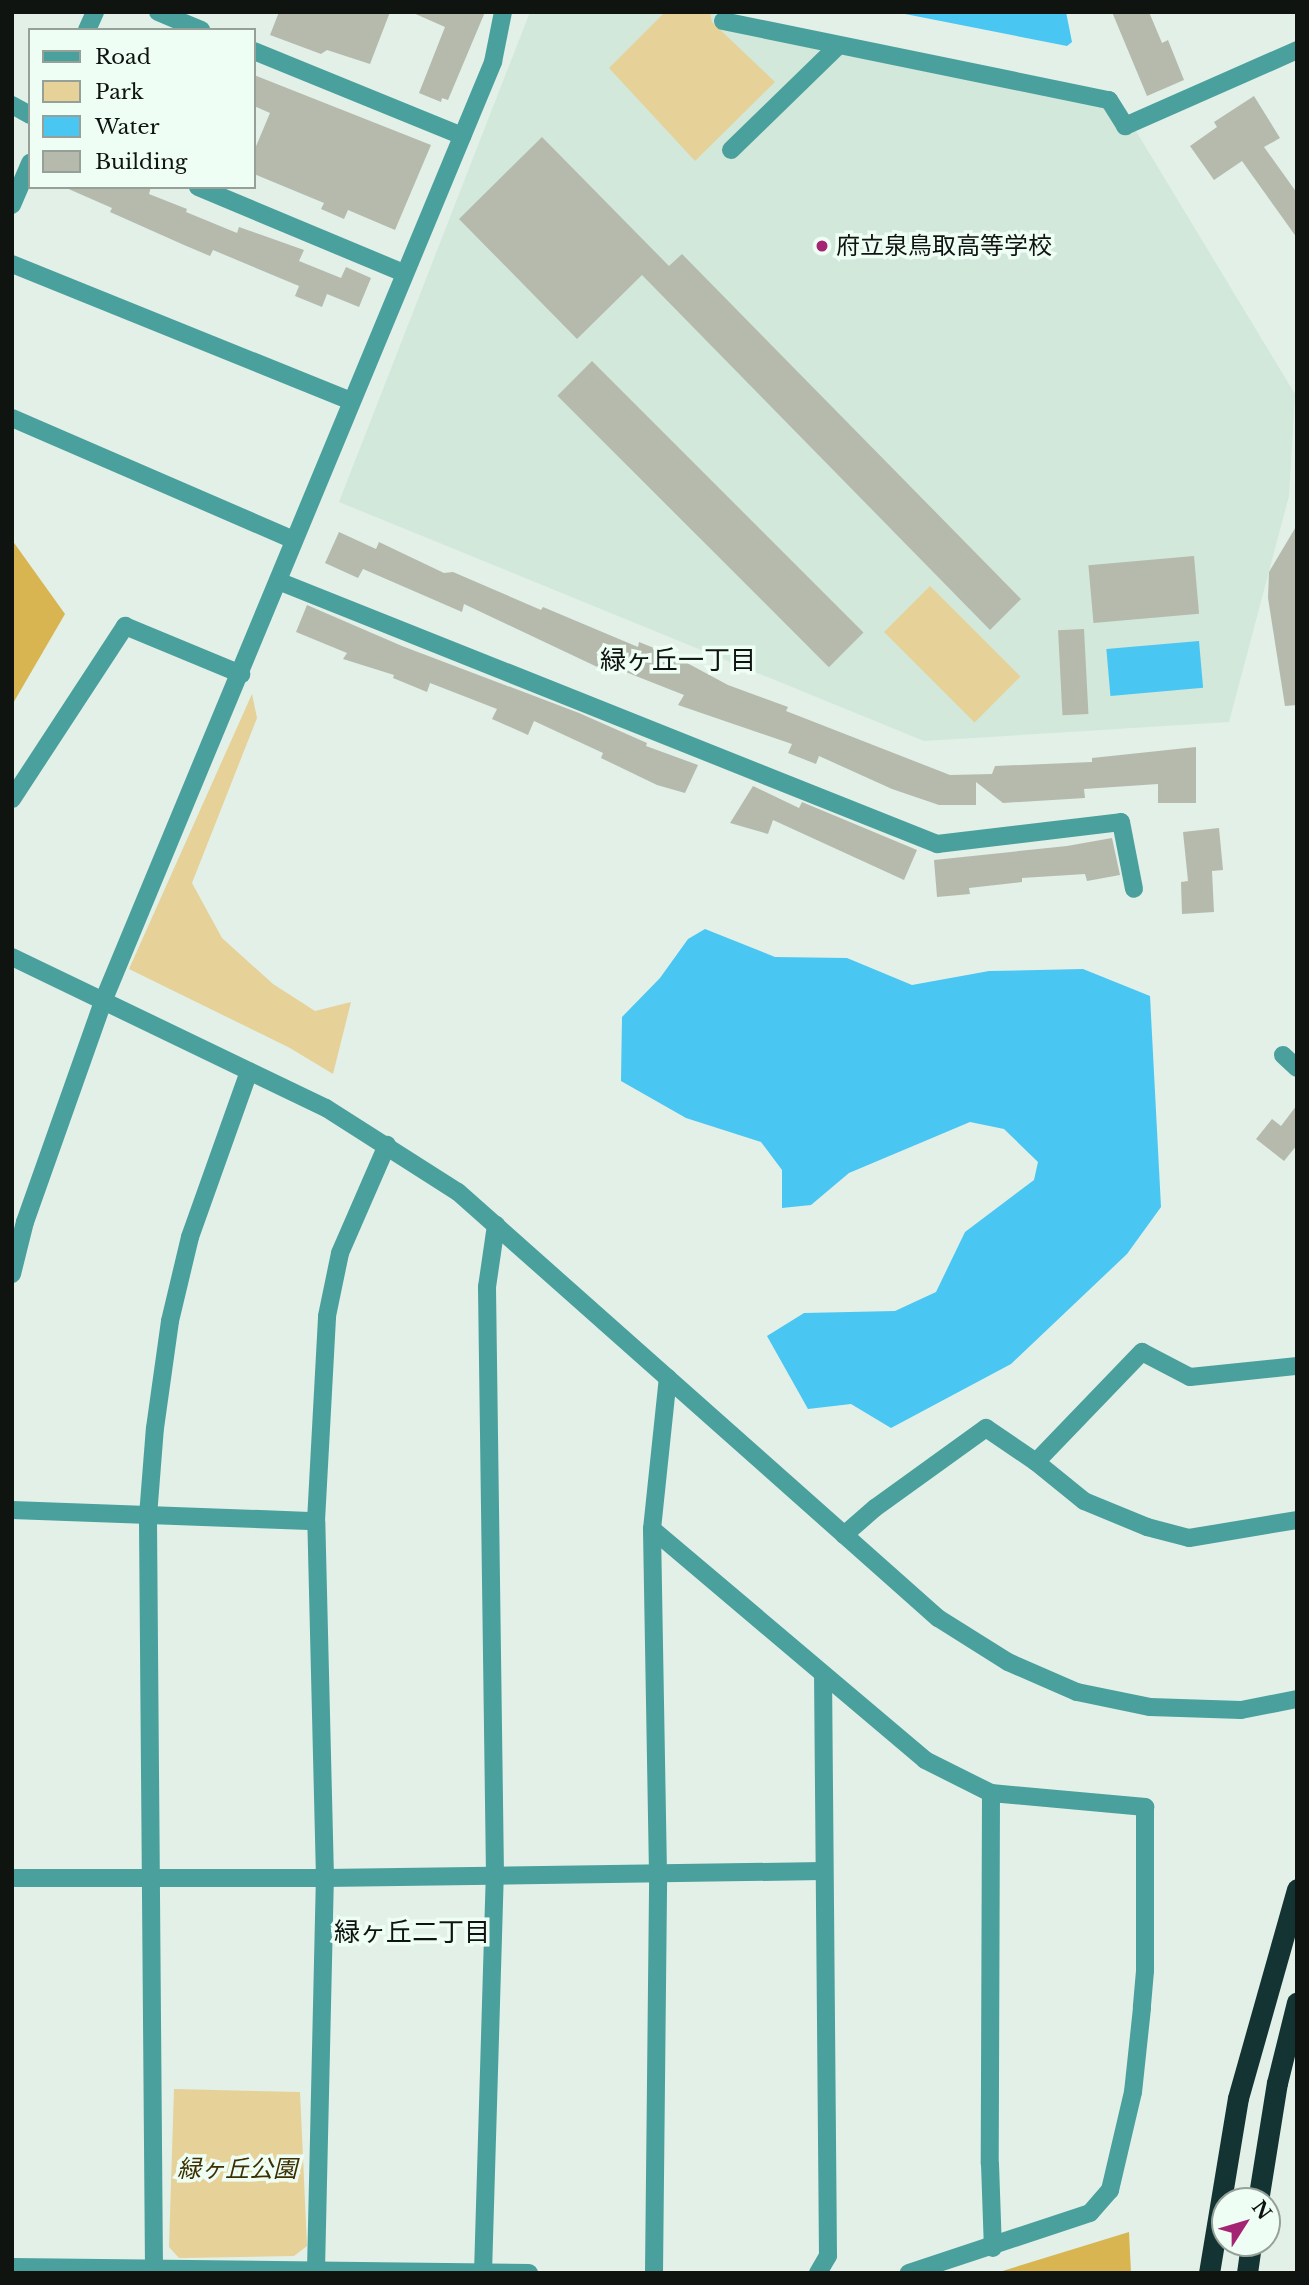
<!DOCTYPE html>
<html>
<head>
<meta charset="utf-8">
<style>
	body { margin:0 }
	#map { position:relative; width:1309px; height:2285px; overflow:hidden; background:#e2f0e7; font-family:"Libre Baskerville","Noto Sans JP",serif }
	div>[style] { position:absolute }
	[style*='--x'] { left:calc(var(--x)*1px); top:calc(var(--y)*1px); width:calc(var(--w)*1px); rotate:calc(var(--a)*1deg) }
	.built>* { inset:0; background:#d2e8da }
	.green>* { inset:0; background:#e6d198; transform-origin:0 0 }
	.forest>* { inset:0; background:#d8b550 }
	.water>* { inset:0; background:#4ac6f3; transform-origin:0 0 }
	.building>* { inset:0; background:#b5baad; transform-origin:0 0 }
	.minor>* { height:18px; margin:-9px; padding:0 9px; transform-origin:9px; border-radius:9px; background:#4aa09d }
	.tertiary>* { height:18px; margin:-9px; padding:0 9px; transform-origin:9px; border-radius:9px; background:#4aa09d }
	.motorway>* { height:21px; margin:-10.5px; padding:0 10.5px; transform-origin:10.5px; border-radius:10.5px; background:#143433 }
	.dots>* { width:19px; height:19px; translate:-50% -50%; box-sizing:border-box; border:4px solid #effef4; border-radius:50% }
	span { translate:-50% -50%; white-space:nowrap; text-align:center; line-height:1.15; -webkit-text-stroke:7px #effef4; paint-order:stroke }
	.poi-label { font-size:24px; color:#0f1411 }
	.left { translate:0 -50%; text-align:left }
	.park-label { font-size:24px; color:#3d2f02; font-style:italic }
	.neighbourhood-label { font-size:26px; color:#0f1411 }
	.frame { position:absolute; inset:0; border:14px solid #0f1411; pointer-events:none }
	.legend { position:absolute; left:28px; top:28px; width:228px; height:161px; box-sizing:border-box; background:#effef4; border:2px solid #95a099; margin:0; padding:9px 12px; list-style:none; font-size:21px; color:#0f1411 }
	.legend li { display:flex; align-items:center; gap:14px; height:35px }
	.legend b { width:35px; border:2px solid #95a099 }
	.north { position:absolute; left:1211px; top:2187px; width:70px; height:70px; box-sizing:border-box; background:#effef4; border:2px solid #95a099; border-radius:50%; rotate:53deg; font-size:19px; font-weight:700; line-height:28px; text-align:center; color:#0f1411 }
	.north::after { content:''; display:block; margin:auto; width:24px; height:32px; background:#a52575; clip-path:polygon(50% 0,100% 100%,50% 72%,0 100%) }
</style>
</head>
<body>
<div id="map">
	<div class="built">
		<div style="clip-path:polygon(530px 12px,723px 12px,725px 21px,1116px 98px,1295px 394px,1289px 496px,1229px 722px,924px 741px,339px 502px)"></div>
	</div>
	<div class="green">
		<div style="clip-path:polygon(665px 12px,710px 12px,712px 22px,775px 82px,695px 161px,609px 68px)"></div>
		<div style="left:930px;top:586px;width:128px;height:65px;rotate:45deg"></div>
		<div style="clip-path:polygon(252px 694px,257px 718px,192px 883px,222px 938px,273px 984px,315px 1011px,351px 1002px,333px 1074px,290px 1048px,129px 969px)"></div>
		<div style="clip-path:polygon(174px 2089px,300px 2092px,307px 2246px,294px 2256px,179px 2258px,169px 2247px)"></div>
	</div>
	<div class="forest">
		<div style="clip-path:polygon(12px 540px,65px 614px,12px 705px)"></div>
		<div style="clip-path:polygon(1129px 2232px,1131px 2273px,996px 2273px)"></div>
	</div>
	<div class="water">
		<div style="clip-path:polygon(895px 12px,1066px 12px,1072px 42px,1067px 46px)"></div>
		<div style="left:1199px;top:641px;width:47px;height:93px;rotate:85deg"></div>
		<div style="clip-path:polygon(705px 929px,775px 957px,847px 958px,912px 985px,989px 971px,1083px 969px,1150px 996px,1161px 1207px,1127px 1254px,1011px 1364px,891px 1428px,851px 1404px,808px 1409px,767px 1336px,804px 1313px,895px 1311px,936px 1292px,965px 1232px,1034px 1180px,1038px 1162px,1004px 1129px,970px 1122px,849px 1173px,811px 1205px,782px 1208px,782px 1170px,761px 1142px,686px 1118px,621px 1081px,622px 1017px,660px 978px,688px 939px)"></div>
	</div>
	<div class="building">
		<div style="clip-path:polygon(279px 12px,390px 12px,370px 64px,327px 50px,321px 54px,270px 35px)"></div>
		<div style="clip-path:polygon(411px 12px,485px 12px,448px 100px,442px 98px,441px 102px,419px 93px,445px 27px)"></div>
		<div style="clip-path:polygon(1112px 12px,1149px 12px,1162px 43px,1168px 40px,1184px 80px,1147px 96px)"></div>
		<div style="clip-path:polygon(254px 75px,431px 145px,395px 230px,348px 210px,344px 219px,321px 209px,324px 203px,254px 174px,254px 151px,270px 113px,254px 106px)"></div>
		<div style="clip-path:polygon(1254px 96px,1280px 138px,1264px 147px,1297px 193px,1297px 238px,1242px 161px,1214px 180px,1190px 146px,1217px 127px,1214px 122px)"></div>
		<div style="clip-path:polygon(542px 137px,669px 266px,682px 254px,1021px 599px,990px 630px,642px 275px,577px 339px,459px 219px)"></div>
		<div style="clip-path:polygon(64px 187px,151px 187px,149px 194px,187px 209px,186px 212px,237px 233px,239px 227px,304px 250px,299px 261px,341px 278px,346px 267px,371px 278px,359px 307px,327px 294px,322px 307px,295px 296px,299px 286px,213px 250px,210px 256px,184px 245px,110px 212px,112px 208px)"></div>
		<div style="left:592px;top:361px;width:384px;height:49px;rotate:45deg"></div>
		<div style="clip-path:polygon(1297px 525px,1297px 705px,1285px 706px,1268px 598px,1269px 572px)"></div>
		<div style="clip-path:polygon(339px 532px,376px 549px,379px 542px,444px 573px,453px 572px,541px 610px,543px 607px,638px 647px,639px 642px,674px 656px,728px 685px,788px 707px,786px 711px,950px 775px,992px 774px,995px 766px,1092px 762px,1092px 758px,1196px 747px,1196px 803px,1158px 803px,1158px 784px,1084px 789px,1085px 798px,1003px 803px,976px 782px,976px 805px,939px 805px,892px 789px,819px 756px,816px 764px,788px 753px,792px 744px,678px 705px,684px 695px,613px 667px,610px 673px,464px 604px,462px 612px,363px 569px,358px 578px,325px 563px)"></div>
		<div style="left:1194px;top:556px;width:58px;height:106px;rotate:85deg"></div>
		<div style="clip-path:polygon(307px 605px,402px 646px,579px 713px,647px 743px,646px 746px,698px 765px,685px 793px,657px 785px,601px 758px,603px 753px,534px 721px,528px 735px,492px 719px,497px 709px,430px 683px,427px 692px,393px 678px,394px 675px,343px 659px,347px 653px,296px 632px)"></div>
		<div style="left:1084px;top:629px;width:85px;height:26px;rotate:87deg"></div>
		<div style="clip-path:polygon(753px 786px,799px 808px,802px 802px,917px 850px,904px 880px,773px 820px,768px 834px,730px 823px)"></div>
		<div style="clip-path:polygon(1219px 828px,1223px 870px,1212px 871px,1214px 912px,1182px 914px,1181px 882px,1188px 881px,1183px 832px)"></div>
		<div style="clip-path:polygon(1112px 838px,1120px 875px,1087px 881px,1085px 874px,1022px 878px,1022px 882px,969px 888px,970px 894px,937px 897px,934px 860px,1067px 846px)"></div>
		<div style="clip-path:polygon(1297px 1105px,1297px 1145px,1284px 1161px,1256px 1139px,1272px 1119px,1281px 1126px)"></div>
	</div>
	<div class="minor">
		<div style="--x:158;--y:12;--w:47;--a:22.7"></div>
		<div style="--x:723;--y:21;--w:394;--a:11.6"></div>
		<div style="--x:1109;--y:100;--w:31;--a:58"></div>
		<div style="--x:1125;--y:126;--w:188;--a:-23.8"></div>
		<div style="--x:87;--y:30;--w:20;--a:-66"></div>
		<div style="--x:254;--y:51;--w:225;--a:22.2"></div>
		<div style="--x:12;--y:105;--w:21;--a:29"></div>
		<div style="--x:731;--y:150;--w:148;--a:-44.2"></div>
		<div style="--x:198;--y:187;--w:223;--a:22.7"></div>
		<div style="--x:12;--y:205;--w:46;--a:-66.8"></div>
		<div style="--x:12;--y:264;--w:366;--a:22"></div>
		<div style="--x:12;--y:418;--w:307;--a:23.4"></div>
		<div style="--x:278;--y:581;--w:710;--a:21.76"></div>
		<div style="--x:937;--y:844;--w:185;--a:-6.8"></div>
		<div style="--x:1121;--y:822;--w:68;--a:79"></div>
		<div style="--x:12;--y:799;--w:207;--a:-56.8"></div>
		<div style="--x:125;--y:626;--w:126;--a:22.5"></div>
		<div style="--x:1283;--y:1055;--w:19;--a:43"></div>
		<div style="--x:12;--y:1274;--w:54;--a:-76"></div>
		<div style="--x:25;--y:1222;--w:237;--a:-70.5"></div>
		<div style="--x:1036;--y:1462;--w:153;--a:-46.1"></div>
		<div style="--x:1142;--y:1352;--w:54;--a:27.5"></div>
		<div style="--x:1190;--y:1377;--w:108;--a:-5.9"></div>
		<div style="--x:12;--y:1510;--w:304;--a:2.1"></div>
		<div style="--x:652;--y:1529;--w:358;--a:40.2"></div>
		<div style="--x:925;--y:1760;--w:74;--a:26.6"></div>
		<div style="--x:991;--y:1793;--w:155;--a:5.2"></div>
		<div style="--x:1145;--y:1807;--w:164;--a:90"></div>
		<div style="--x:1145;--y:1971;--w:37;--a:95"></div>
		<div style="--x:1142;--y:2008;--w:84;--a:96.1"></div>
		<div style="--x:1133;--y:2092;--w:101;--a:103.2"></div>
		<div style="--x:1110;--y:2190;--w:30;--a:131"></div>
		<div style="--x:1090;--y:2213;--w:191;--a:161.7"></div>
		<div style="--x:844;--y:1535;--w:41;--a:-41.1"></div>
		<div style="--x:875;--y:1508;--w:137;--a:-35.8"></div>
		<div style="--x:986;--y:1428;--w:60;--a:34.2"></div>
		<div style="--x:1036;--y:1462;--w:62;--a:39.1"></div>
		<div style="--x:1084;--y:1501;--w:68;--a:22.4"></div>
		<div style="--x:1147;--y:1527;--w:43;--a:14.7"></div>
		<div style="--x:1189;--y:1538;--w:109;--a:-9.5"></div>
		<div style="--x:991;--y:1793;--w:371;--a:90.2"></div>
		<div style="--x:990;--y:2164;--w:84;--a:88"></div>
		<div style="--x:12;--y:1878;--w:313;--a:0"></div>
		<div style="--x:325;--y:1878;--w:498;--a:-0.8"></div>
		<div style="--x:12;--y:2267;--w:517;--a:0.66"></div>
		<div style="--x:154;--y:2269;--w:753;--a:-90.46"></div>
		<div style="--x:148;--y:1516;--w:88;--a:-85.5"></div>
		<div style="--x:155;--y:1428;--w:108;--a:-82"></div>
		<div style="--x:170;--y:1321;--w:86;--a:-76.6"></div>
		<div style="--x:190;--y:1237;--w:176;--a:-70.4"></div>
		<div style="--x:316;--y:2270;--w:392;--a:-88.7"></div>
		<div style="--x:325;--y:1878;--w:357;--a:-91.4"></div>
		<div style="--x:316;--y:1521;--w:205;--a:-86.9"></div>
		<div style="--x:327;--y:1316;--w:64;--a:-78.3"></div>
		<div style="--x:340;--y:1253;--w:118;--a:-66.5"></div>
		<div style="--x:483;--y:2273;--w:398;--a:-88.3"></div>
		<div style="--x:495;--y:1875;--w:588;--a:-90.78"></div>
		<div style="--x:487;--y:1287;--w:63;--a:-81.7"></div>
		<div style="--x:654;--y:2273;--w:399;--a:-89.4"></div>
		<div style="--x:658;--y:1874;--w:345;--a:-91"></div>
		<div style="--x:652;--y:1529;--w:152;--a:-84"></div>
		<div style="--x:818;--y:2273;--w:20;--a:-60"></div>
		<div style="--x:828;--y:2256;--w:580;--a:-90.49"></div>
	</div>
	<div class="tertiary">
		<div style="--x:12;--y:957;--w:348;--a:25.7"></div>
		<div style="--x:326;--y:1108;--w:156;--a:32.5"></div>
		<div style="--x:458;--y:1192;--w:642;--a:41.59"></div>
		<div style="--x:938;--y:1618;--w:83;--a:32.2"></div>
		<div style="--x:1008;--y:1662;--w:75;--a:23.5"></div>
		<div style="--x:1077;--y:1692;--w:75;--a:11.6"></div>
		<div style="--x:1150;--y:1707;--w:91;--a:1.9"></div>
		<div style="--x:1241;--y:1710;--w:57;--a:-11.1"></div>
		<div style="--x:104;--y:999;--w:1015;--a:-67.45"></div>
		<div style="--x:493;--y:62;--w:51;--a:-78.7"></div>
	</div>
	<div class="motorway">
		<div style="--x:1258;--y:2201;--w:120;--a:-80.9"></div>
		<div style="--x:1277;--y:2083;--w:83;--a:-76.1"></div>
		<div style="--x:1209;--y:2273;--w:177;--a:-80.6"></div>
		<div style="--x:1238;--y:2098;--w:217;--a:-74.2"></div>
		<div style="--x:1247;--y:2273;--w:30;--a:-82"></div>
	</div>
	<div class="dots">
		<div style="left:822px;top:246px;background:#a52575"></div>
	</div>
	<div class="poi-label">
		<span class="left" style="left:836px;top:246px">府立泉鳥取高等学校</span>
	</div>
	<div class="park-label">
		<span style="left:237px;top:2169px">緑ヶ丘公園</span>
	</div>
	<div class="neighbourhood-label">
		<span style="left:678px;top:661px">緑ヶ丘一丁目</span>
		<span style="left:412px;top:1933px">緑ヶ丘二丁目</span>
	</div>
	<div class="frame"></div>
	<ul class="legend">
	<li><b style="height:9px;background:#4aa09d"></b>Road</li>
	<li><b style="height:19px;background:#e6d198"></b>Park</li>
	<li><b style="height:19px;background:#4ac6f3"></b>Water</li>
	<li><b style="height:19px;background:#b5baad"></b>Building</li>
	</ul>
	<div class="north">N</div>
</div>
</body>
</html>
